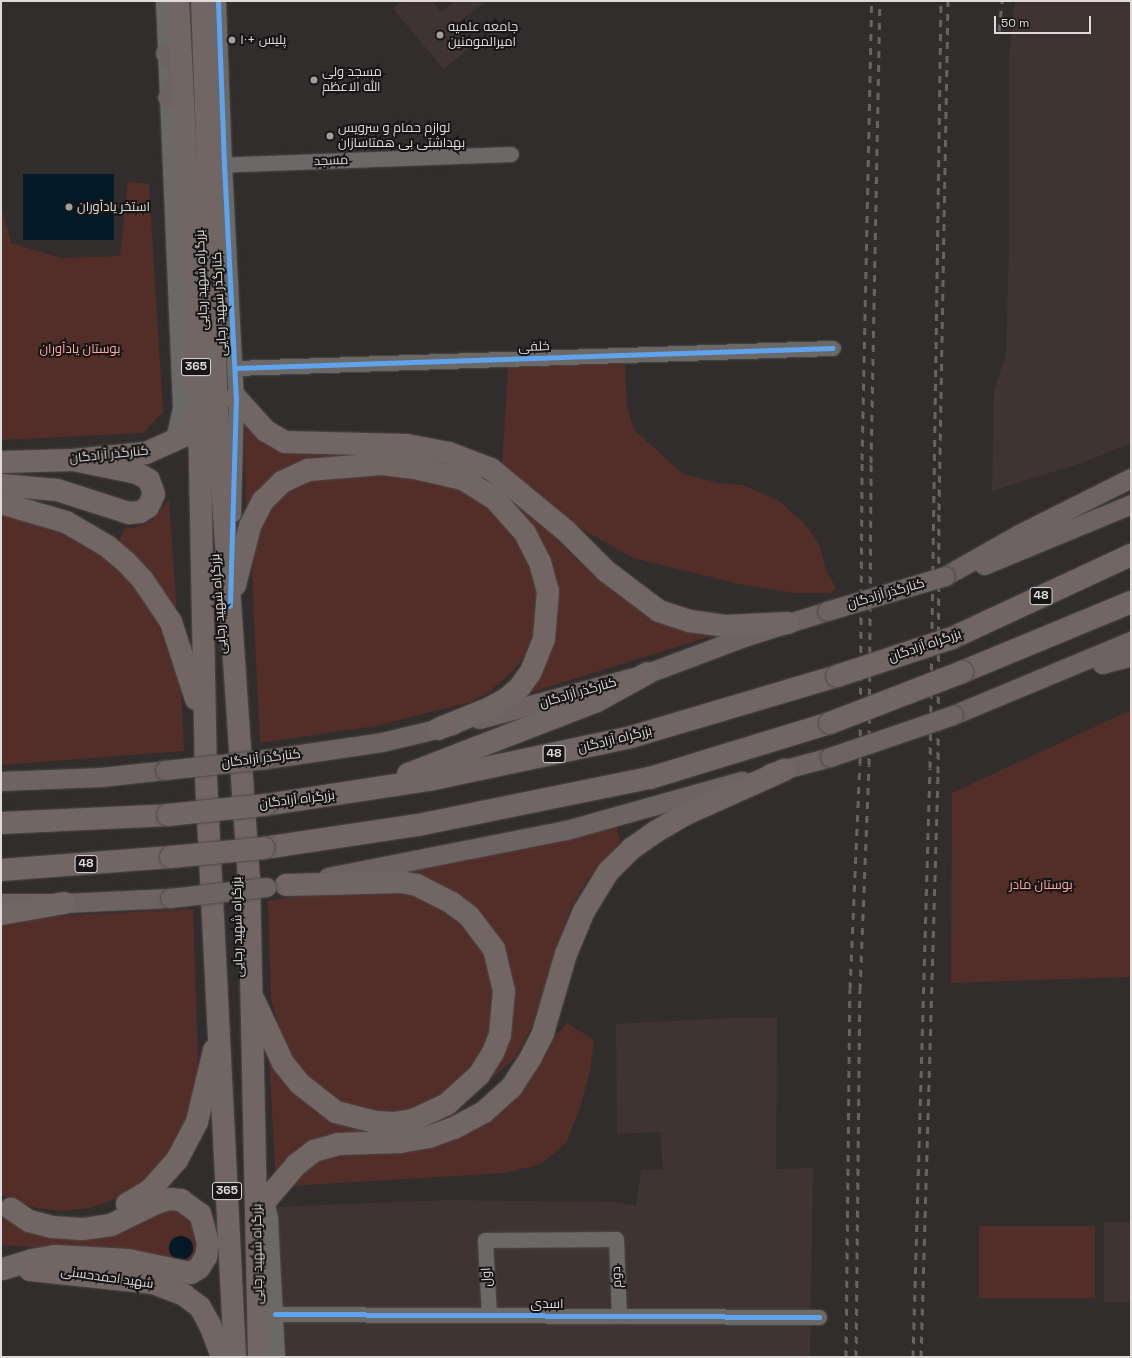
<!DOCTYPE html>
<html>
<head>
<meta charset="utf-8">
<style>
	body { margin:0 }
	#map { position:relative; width:1132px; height:1358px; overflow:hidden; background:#302d2c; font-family:"Space Grotesk",Cairo,sans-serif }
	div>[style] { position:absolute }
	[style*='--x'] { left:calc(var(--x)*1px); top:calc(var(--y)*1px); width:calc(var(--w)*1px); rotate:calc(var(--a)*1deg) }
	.built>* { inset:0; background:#3f3432; transform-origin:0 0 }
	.green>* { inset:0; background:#532d28; transform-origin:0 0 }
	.water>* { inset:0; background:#041926; transform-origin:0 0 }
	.round { border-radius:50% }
	.roads { filter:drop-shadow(0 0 1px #4c4949) drop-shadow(0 0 1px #4c4949) }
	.minor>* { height:15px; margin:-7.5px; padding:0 7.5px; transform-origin:7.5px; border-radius:7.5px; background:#6b6868 }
	.major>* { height:19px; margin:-9.5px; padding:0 9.5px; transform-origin:9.5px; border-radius:9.5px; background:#6c6362 }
	.highway>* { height:22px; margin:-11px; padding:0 11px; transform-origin:11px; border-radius:11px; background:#716664 }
	.rail>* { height:3px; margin-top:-1.5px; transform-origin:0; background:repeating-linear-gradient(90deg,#676464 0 7px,transparent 0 14px) }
	.bridges { filter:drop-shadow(0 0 1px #4c4949) drop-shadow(0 0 1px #4c4949) }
	.major-bridge>* { height:19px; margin:-9.5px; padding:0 9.5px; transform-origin:9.5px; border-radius:9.5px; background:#6c6362 }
	.highway-bridge>* { height:22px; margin:-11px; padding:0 11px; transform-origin:11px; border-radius:11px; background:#716664 }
	.cycleway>* { height:5px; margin:-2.5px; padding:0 2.5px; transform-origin:2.5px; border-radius:2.5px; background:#60a3ed }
	.dots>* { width:11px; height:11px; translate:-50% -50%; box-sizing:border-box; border:2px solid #171515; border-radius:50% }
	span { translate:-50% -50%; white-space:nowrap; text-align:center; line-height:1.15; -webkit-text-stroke:4px #171515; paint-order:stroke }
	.shield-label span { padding:1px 3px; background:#171515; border:1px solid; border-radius:3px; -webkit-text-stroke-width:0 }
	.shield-label { font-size:12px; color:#dfdbdb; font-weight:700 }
	.poi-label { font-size:13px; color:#dfdbdb }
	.left { translate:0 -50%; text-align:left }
	.street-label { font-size:13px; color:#dfdbdb }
	.park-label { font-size:13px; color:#fca79a }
	.frame { position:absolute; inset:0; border:2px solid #dfdbdb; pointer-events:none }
	.scale { position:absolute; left:994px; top:16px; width:97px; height:18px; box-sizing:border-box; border:2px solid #dfdbdb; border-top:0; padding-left:5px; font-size:12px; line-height:14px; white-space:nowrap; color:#dfdbdb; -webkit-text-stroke:3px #171515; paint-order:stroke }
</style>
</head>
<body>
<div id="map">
	<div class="built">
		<div style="clip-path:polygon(402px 1px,432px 1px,441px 12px,455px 1px,486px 1px,455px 25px,472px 46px,444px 69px,393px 9px)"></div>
		<div style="clip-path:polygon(1015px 1px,1131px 1px,1131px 443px,1084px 462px,992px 491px,994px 390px,1006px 355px,1009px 248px,1009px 57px)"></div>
		<div style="clip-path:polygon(728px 1018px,777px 1018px,776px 1169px,813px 1168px,810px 1357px,279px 1357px,272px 1207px,447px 1200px,616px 1202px,636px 1206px,641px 1170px,663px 1169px,660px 1132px,617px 1134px,616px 1024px)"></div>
		<div style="left:1104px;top:1222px;width:27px;height:80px"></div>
	</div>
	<div class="green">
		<div style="clip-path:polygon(128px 182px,149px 184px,163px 412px,143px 433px,1px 440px,1px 206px,11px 243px,61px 258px,120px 256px)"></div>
		<div style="clip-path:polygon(625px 364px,627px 406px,634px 430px,683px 474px,719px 483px,743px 485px,779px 501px,805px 524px,820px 546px,826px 570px,836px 588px,831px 593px,795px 593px,739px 584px,633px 558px,560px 517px,502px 466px,508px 365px)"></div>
		<div style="clip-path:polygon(244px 421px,257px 432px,435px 458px,489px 478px,547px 527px,573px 556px,615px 593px,637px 608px,718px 634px,529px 693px,554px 626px,503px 496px,331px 459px,246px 516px)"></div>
		<div style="clip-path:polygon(364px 472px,433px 478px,481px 498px,516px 531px,541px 591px,538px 625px,525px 655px,515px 669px,488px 693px,471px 702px,376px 726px,260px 743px,252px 577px,256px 534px,274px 498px,303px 481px)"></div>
		<div style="clip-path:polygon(169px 499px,177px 614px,117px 543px,126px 527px,135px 528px,153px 520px)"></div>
		<div style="clip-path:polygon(1px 510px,54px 524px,114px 560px,159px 617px,181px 677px,184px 751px,1px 765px)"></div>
		<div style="clip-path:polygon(1131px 710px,1131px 977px,951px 983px,952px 793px)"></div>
		<div style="clip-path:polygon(617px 828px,620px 842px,588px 879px,570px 910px,534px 1022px,517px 1056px,485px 1085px,512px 1004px,450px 892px,346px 879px)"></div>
		<div style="clip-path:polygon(361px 888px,418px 894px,459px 919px,485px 954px,491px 970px,494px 1002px,493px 1025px,482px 1055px,457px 1087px,407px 1112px,367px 1112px,346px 1104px,309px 1079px,294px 1063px,280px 1032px,271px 999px,268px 901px)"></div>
		<div style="clip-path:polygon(193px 909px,199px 1084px,187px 1125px,156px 1174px,126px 1195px,90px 1208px,62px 1211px,36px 1208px,1px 1195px,1px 922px,33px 917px)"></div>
		<div style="clip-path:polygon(567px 1023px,594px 1040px,590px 1071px,580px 1108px,566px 1143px,541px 1164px,505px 1173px,290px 1186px,303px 1168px,324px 1155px,431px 1144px,544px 1048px)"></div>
		<div style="clip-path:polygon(269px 1059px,380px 1132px,340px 1135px,276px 1184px)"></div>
		<div style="clip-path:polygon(172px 1208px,191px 1217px,200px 1251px,188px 1264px,72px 1250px,1px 1245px,1px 1215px,17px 1225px)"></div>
		<div style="left:979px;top:1226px;width:116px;height:72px"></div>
	</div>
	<div class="water">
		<div style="left:23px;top:174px;width:91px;height:66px"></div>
		<div class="round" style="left:169px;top:1236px;width:24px;height:24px"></div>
	</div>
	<div class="roads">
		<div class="minor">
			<div style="--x:163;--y:1;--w:407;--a:87.6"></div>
			<div style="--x:180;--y:408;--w:26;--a:103"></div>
			<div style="--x:174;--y:433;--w:14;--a:120"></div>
			<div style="--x:218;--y:1;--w:163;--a:87.9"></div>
			<div style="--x:224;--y:164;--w:234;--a:87.1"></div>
			<div style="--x:236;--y:398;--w:116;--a:91.5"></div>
			<div style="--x:214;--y:165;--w:297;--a:-2.1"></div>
			<div style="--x:235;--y:368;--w:598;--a:-1.92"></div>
			<div style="--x:263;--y:1191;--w:28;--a:75"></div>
			<div style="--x:270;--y:1218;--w:139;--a:87.1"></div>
			<div style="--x:275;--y:1314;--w:544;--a:0.32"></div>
			<div style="--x:489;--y:1315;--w:75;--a:-93.1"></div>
			<div style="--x:485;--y:1240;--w:131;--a:-0.4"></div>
			<div style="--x:616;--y:1239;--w:77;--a:87.8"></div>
		</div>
		<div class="major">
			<div style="--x:165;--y:53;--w:26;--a:53"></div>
			<div style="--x:181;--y:74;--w:27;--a:121"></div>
			<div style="--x:984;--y:565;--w:159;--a:-22.5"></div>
			<div style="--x:945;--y:576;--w:85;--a:-29.6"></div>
			<div style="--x:1019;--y:534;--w:125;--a:-26.6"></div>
			<div style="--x:1102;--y:664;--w:30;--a:-15"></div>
			<div style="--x:953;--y:715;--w:193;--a:-22.6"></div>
			<div style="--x:479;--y:719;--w:175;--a:-15.2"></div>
			<div style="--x:648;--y:673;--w:103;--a:-20.6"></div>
			<div style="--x:744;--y:637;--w:87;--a:-17.4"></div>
			<div style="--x:266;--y:759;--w:117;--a:-8.3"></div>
			<div style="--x:382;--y:742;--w:73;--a:-13.5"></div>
			<div style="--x:770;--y:773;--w:62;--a:-14.9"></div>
			<div style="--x:1;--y:781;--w:100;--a:-2.3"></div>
			<div style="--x:101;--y:777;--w:64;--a:-6.2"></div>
			<div style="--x:328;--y:877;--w:243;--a:-11.2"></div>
			<div style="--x:566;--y:830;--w:183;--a:-15.6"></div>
			<div style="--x:1;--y:903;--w:63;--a:0"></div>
			<div style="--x:64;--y:903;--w:106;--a:-2.7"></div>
		</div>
		<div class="highway">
			<div style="--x:178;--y:1;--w:412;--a:87.1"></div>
			<div style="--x:199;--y:412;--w:366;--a:88.9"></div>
			<div style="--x:206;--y:778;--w:580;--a:87.13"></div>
			<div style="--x:202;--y:1;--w:410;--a:87.9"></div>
			<div style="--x:217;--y:411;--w:467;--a:86.1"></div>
			<div style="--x:249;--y:877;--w:480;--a:88.8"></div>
			<div style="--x:236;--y:398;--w:45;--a:47.7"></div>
			<div style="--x:266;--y:431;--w:22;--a:30"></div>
			<div style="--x:285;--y:442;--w:122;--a:1.4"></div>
			<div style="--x:407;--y:445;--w:43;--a:10.8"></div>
			<div style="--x:449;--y:453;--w:45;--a:20.9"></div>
			<div style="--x:491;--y:469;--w:97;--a:39.6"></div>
			<div style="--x:566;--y:531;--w:57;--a:45"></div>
			<div style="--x:606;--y:571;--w:66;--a:37"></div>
			<div style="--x:659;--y:611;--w:33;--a:18"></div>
			<div style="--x:690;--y:621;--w:35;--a:8"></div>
			<div style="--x:725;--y:626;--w:63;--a:-2.7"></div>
			<div style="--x:1;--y:462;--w:72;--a:-1.6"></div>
			<div style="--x:73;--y:460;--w:73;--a:-5.5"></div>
			<div style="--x:146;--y:453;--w:44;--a:-24.2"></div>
			<div style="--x:186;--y:435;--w:26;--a:-61"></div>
			<div style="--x:1;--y:485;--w:56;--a:5.1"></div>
			<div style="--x:57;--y:490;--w:76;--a:17.7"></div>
			<div style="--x:129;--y:513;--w:11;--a:-5"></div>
			<div style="--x:140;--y:512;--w:9;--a:-32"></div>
			<div style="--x:148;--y:507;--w:14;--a:-65"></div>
			<div style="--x:154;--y:494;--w:15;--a:-110"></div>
			<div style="--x:149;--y:480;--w:14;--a:-150"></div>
			<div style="--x:137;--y:473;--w:65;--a:-168.5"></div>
			<div style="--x:1;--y:503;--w:68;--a:16.3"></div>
			<div style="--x:66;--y:522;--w:48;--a:30.3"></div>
			<div style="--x:107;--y:546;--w:25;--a:40"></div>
			<div style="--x:126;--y:562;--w:23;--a:47"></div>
			<div style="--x:142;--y:579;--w:52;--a:56"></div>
			<div style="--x:171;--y:622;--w:81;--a:72"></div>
			<div style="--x:235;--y:585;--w:61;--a:-75.7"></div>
			<div style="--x:250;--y:526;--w:28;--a:-63"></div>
			<div style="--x:263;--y:501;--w:27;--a:-45"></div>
			<div style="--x:282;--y:482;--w:29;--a:-25"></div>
			<div style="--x:308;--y:470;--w:74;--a:-4.6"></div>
			<div style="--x:382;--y:464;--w:33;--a:7"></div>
			<div style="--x:415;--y:468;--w:49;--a:12.9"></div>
			<div style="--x:463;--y:479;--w:36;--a:32"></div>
			<div style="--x:494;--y:498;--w:47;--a:48.5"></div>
			<div style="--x:525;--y:533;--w:33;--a:63"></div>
			<div style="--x:540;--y:562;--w:30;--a:75"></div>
			<div style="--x:548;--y:591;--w:48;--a:94.8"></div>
			<div style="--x:544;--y:639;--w:37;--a:112"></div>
			<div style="--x:530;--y:673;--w:17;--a:126"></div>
			<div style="--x:520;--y:687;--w:18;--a:139"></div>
			<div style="--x:506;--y:699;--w:18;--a:151"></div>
			<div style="--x:490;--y:708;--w:56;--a:158"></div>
			<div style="--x:952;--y:638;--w:197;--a:-24.9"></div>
			<div style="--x:962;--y:672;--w:183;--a:-22.5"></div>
			<div style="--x:408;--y:774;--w:200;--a:-21.1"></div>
			<div style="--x:595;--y:702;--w:60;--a:-28.7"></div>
			<div style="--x:265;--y:805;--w:166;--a:-8.7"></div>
			<div style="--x:429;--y:780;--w:207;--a:-12"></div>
			<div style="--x:631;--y:737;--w:215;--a:-16.5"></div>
			<div style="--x:1;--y:823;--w:167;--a:-2.7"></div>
			<div style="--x:264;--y:848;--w:156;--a:-8.5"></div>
			<div style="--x:418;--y:825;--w:237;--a:-11.5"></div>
			<div style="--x:650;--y:778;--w:188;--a:-17"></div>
			<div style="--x:1;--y:870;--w:170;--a:-4.4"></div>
			<div style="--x:1;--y:914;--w:64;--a:-9.9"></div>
			<div style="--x:254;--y:1000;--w:69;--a:65.3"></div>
			<div style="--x:283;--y:1063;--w:27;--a:51"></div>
			<div style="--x:300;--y:1084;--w:46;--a:37.9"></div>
			<div style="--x:336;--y:1112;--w:40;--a:14.4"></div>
			<div style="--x:375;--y:1122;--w:19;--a:3"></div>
			<div style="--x:394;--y:1123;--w:19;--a:-9"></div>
			<div style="--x:413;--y:1120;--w:38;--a:-25"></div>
			<div style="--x:447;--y:1104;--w:43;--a:-42.2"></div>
			<div style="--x:479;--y:1075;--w:26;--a:-58"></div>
			<div style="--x:493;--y:1053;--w:19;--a:-69"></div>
			<div style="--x:500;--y:1035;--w:44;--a:-84.8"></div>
			<div style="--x:504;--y:991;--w:43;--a:-103.4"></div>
			<div style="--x:494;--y:949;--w:41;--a:-127.1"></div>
			<div style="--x:469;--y:916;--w:21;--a:-143"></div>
			<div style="--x:452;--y:903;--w:39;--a:-153"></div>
			<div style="--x:417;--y:885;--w:16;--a:-169"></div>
			<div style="--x:401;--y:882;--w:115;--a:178.5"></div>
			<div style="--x:267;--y:1199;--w:45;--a:-49.5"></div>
			<div style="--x:296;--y:1165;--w:23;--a:-38"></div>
			<div style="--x:314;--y:1151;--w:25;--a:-16"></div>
			<div style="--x:338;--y:1144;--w:62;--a:-1.8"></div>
			<div style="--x:400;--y:1142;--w:29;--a:-10"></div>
			<div style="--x:429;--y:1137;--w:27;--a:-20"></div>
			<div style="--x:454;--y:1128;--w:34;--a:-28"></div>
			<div style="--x:484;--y:1112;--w:36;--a:-42"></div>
			<div style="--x:511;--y:1088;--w:37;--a:-57"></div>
			<div style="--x:531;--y:1057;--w:27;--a:-63"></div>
			<div style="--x:543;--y:1033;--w:82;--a:-73.8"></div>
			<div style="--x:566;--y:954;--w:47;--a:-67.3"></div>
			<div style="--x:584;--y:911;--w:46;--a:-58.4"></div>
			<div style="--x:608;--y:872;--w:33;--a:-45"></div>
			<div style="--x:631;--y:849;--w:29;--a:-35"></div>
			<div style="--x:655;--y:832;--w:34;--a:-30"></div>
			<div style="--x:684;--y:815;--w:110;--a:-24.2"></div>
			<div style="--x:127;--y:1204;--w:27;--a:-31"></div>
			<div style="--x:150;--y:1190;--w:40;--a:-48"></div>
			<div style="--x:177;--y:1160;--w:43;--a:-62.2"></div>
			<div style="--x:197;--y:1122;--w:74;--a:-76.7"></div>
			<div style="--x:3;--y:1269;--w:30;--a:-17"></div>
			<div style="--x:32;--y:1260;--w:23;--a:-10"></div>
			<div style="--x:55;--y:1256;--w:73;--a:3.1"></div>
			<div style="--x:128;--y:1260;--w:64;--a:11.7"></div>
			<div style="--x:191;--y:1273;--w:9;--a:-32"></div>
			<div style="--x:199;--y:1268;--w:13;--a:-58"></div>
			<div style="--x:206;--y:1257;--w:14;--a:-82"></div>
			<div style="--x:208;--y:1243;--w:30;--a:-105"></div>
			<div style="--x:200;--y:1214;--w:24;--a:-144"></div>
			<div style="--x:181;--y:1200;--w:11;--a:-175"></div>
			<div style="--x:170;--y:1199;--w:15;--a:164"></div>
			<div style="--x:156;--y:1203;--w:50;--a:153.9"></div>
			<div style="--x:111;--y:1225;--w:29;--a:172"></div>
			<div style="--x:82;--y:1229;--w:30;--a:-176"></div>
			<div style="--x:52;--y:1227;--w:24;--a:-165"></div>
			<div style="--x:29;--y:1221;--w:22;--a:-146"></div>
			<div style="--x:30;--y:1270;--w:124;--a:6"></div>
			<div style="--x:153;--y:1283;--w:33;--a:21"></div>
			<div style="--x:184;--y:1295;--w:20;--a:37"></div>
			<div style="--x:200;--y:1307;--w:21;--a:61"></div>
			<div style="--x:210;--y:1325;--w:34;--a:69"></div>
		</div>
	</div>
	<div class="rail">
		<div style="--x:999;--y:31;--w:30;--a:-84"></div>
		<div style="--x:846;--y:1357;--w:368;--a:-89.4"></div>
		<div style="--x:850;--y:989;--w:225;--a:-87.5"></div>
		<div style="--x:860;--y:764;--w:304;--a:-89.6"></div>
		<div style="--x:862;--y:460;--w:459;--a:-88.8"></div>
		<div style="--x:856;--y:1357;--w:367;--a:-89.4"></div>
		<div style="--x:860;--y:990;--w:225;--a:-87.7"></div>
		<div style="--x:869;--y:765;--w:302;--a:-89.6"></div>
		<div style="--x:871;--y:463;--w:462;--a:-88.9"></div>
		<div style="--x:913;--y:1357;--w:589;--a:-88.35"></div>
		<div style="--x:930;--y:768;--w:767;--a:-89.18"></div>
		<div style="--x:921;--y:1357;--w:584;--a:-88.33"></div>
		<div style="--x:938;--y:773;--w:263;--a:-89.8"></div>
		<div style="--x:939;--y:510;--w:509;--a:-88.99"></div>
	</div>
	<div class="bridges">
		<div class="major-bridge">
			<div style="--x:827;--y:611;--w:123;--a:-16.5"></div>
			<div style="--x:830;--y:757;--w:130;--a:-18.9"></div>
			<div style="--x:165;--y:770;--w:102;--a:-6.2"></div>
			<div style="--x:170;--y:898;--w:97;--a:-6.5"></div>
		</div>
		<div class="highway-bridge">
			<div style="--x:837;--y:676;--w:121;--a:-18.3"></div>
			<div style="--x:830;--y:723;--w:142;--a:-21.1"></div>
			<div style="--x:168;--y:815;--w:98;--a:-5.9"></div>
			<div style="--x:171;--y:857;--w:93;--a:-5.5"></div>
		</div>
	</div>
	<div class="cycleway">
		<div style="--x:218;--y:1;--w:163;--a:87.9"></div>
		<div style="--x:224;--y:164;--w:234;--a:87.1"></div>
		<div style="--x:236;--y:398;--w:208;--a:91.7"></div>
		<div style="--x:235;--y:368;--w:598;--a:-1.92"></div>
		<div style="--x:275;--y:1314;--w:544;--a:0.32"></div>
	</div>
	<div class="dots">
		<div style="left:440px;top:35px;background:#a29e9e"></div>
		<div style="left:232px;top:40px;background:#a29e9e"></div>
		<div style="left:314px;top:80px;background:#a29e9e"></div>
		<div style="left:330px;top:136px;background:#a29e9e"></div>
		<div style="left:69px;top:207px;background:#a29e9e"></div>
	</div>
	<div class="shield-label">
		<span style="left:196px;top:367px">365</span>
		<span style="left:1041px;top:596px">48</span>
		<span style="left:554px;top:754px">48</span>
		<span style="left:86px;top:864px">48</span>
		<span style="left:227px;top:1191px">365</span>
	</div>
	<div class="poi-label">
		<span class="left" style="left:448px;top:35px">جامعه علمیه<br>امیرالمومنین</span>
		<span class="left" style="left:240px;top:40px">پلیس +۱۰</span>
		<span class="left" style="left:322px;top:80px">مسجد ولی<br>الله الاعظم</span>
		<span class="left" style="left:338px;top:136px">لوازم حمام و سرویس<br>بهداشتی بی همتاسازان</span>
		<span class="left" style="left:77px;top:207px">استخر یادآوران</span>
	</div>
	<div class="street-label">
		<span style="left:331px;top:161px;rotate:-2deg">مسجد</span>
		<span style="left:202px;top:280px;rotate:-92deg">بزرگراه شهید رجایی</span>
		<span style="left:220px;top:304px;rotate:-93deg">کنارگذر شهید رجایی</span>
		<span style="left:534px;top:347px;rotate:-2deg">خلفی</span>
		<span style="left:109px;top:455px;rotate:-6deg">کنارگذر آزادگان</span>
		<span style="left:886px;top:594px;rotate:-16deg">کنارگذر آزادگان</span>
		<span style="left:219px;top:604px;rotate:-94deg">بزرگراه شهید رجایی</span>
		<span style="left:925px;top:646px;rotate:-19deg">بزرگراه آزادگان</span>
		<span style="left:578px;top:693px;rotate:-16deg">کنارگذر آزادگان</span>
		<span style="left:615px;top:740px;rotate:-14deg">بزرگراه آزادگان</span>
		<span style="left:261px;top:759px;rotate:-7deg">کنارگذر آزادگان</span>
		<span style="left:297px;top:800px;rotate:-7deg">بزرگراه آزادگان</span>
		<span style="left:238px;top:927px;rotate:-91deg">بزرگراه شهید رجایی</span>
		<span style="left:258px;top:1254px;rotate:-91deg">بزرگراه شهید رجایی</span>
		<span style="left:487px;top:1277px;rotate:-93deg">اول</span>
		<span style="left:617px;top:1277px;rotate:-92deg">دوم</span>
		<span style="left:107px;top:1278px;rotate:8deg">شهید احمدحسنی</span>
		<span style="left:547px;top:1304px">اسدی</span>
	</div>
	<div class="park-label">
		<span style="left:80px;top:349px">بوستان یادآوران</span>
		<span style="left:1041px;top:885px">بوستان مادر</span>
	</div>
	<div class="frame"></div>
	<div class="scale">50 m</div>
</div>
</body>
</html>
